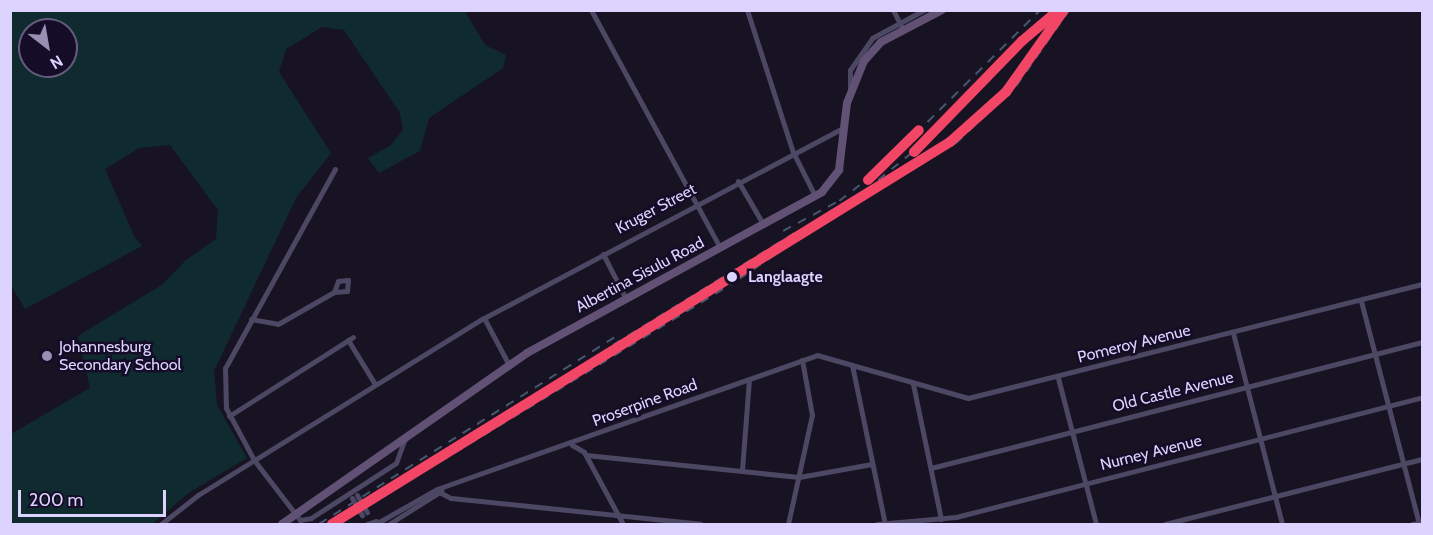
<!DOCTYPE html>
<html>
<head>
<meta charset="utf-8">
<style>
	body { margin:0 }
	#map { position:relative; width:1433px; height:535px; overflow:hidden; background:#181322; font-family:Cabin,sans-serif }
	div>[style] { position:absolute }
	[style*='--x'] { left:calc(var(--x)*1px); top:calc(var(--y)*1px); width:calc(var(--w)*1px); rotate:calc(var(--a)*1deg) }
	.green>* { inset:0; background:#102b30 }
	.street>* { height:5px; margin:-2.5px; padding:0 2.5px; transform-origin:2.5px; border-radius:2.5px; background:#4c4763 }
	.primary>* { height:8px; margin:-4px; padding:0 4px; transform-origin:4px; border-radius:4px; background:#615174 }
	.rail>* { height:1.5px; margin-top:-0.75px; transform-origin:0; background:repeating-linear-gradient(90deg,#45566d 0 9px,transparent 0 17px) }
	.street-bridge>* { height:5px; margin:-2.5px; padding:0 2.5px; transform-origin:2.5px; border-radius:2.5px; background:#4c4763 }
	.rail-1>* { height:10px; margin:-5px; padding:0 5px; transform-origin:5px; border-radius:5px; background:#f34667 }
	.dots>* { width:16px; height:16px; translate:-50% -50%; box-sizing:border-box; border:3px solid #150d28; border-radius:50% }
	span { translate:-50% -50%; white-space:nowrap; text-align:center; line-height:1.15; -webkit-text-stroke:5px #150d28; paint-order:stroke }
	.street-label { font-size:16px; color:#ddd3ff }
	.stop-label { font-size:16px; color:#ddd3ff; font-weight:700 }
	.left { translate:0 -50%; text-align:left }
	.poi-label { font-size:16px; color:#ddd3ff }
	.frame { position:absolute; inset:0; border:12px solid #ddd3ff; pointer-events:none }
	.north { position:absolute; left:18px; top:18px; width:60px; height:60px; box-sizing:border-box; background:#150d28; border:2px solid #655c7e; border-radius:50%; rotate:149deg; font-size:16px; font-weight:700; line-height:24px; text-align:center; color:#ddd3ff }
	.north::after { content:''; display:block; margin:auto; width:21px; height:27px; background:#9890b2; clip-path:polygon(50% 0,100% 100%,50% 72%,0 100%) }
	.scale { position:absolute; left:18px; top:490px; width:148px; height:27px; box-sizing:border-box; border:3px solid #ddd3ff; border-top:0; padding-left:8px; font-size:18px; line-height:21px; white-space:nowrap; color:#ddd3ff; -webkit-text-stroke:4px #150d28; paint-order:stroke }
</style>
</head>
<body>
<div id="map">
	<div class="green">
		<div style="clip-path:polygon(evenodd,11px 10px,465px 11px,485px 45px,506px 55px,503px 68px,429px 118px,420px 151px,379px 173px,368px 158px,390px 146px,403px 130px,400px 113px,344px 30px,322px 27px,286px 49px,279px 72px,331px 153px,296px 198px,214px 371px,217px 405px,247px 458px,190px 492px,152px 524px,14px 524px,10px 517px,11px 434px,90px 388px,78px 336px,163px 284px,186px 260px,216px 239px,218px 210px,170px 145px,139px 148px,105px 169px,134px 236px,142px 246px,25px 309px,10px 284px,11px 10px,30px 30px,66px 30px,66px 66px,30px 66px,30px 30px)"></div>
	</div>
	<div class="street">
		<div style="--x:591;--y:10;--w:271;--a:61.5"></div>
		<div style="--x:747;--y:10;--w:149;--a:72.1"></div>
		<div style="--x:793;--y:152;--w:49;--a:63.4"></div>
		<div style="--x:893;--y:10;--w:22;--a:63"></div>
		<div style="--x:850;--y:89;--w:19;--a:-90"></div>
		<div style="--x:850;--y:70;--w:39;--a:-55"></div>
		<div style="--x:872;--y:38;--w:59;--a:-28.3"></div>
		<div style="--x:335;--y:169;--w:227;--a:118.9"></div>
		<div style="--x:225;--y:368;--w:40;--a:88.6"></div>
		<div style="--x:226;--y:408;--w:59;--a:61.7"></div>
		<div style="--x:254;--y:460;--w:76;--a:52.5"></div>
		<div style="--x:300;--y:520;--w:11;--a:-10"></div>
		<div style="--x:311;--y:518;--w:101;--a:-32.9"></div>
		<div style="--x:396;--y:463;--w:27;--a:-70"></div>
		<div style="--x:738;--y:181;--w:50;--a:59.8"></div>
		<div style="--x:603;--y:254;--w:51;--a:62.9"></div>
		<div style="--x:1361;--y:301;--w:230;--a:75.4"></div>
		<div style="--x:484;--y:318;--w:53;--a:62"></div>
		<div style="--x:251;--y:319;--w:27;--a:10"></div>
		<div style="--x:278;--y:324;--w:64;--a:-29.7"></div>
		<div style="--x:334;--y:292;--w:13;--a:-4"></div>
		<div style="--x:347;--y:291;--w:11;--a:-85"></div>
		<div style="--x:348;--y:280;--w:10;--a:174"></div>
		<div style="--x:338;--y:281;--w:12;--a:110"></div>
		<div style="--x:1233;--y:333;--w:197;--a:75.6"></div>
		<div style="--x:348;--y:340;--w:52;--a:58.5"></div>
		<div style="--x:852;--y:365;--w:162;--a:78.3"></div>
		<div style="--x:1058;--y:378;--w:151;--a:75.4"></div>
		<div style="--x:913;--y:384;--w:138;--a:78.3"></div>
		<div style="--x:229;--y:416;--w:147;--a:-32.5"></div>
		<div style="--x:572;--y:445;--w:14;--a:30"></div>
		<div style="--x:584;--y:452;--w:82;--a:61.6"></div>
		<div style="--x:586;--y:455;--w:214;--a:5.9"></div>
		<div style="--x:799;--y:477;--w:74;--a:-10.1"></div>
		<div style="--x:931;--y:468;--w:507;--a:-14.39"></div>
		<div style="--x:742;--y:470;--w:91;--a:-85.6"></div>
		<div style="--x:439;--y:492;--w:13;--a:27"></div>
		<div style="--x:451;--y:498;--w:251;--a:5.9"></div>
		<div style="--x:379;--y:522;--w:67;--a:-29.6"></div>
		<div style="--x:437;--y:489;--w:403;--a:-19.4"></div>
		<div style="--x:817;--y:355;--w:157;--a:15.9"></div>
		<div style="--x:968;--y:398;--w:468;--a:-14.1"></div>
		<div style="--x:161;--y:524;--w:47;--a:-38.1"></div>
		<div style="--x:198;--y:495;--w:336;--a:-31.8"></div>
		<div style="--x:484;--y:318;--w:406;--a:-27.9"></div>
		<div style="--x:367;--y:524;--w:9;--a:-18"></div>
		<div style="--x:376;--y:521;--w:7;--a:27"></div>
		<div style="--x:389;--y:524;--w:62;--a:-32.4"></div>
		<div style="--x:788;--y:524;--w:112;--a:-77.6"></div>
		<div style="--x:812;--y:415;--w:56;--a:-100.3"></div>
		<div style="--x:877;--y:524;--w:79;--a:-5.1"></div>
		<div style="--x:956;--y:517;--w:481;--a:-14.4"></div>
		<div style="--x:1165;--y:524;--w:265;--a:-14.2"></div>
		<div style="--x:1412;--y:524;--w:10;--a:-11"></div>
	</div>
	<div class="primary">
		<div style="--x:282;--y:524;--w:299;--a:-34.9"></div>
		<div style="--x:527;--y:353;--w:336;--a:-28.6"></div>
		<div style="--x:822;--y:192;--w:28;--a:-52"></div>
		<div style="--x:839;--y:170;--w:67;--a:-83.2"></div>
		<div style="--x:847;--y:103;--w:45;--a:-68"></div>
		<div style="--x:864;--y:61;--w:25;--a:-48"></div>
		<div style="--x:881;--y:42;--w:69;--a:-27.7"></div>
	</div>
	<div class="rail">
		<div style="--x:878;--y:180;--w:60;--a:-39"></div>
		<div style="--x:925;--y:142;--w:140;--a:-46.2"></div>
		<div style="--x:1022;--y:41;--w:48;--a:-40"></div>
		<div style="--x:783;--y:231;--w:64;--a:-28.2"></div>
		<div style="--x:839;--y:201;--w:51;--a:-37.8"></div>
		<div style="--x:879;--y:170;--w:227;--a:-44.8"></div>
		<div style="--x:613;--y:345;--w:213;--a:-31.7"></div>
		<div style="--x:319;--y:524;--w:354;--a:-32.3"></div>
		<div style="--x:338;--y:524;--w:470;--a:-31.4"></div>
		<div style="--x:739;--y:279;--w:132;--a:-34.2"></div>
		<div style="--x:848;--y:205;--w:125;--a:-29.9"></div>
		<div style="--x:956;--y:143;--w:83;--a:-43.5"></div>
		<div style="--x:1016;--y:86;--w:93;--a:-55.1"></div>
	</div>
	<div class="street-bridge">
		<div style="--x:357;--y:495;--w:20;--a:60"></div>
		<div style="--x:352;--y:498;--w:20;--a:60"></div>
	</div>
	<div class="rail-1">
		<div style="--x:914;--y:152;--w:155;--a:-45.8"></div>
		<div style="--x:1022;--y:41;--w:42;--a:-40.2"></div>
		<div style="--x:868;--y:180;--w:71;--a:-44.4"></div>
		<div style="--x:332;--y:524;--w:727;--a:-31.72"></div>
		<div style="--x:950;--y:142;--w:75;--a:-41.8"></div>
		<div style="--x:1006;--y:92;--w:100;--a:-54.7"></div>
	</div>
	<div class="dots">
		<div style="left:732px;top:277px;background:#ddd3ff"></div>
		<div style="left:47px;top:356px;background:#9890b2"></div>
	</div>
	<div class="street-label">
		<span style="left:656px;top:209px;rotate:-28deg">Kruger Street</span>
		<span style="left:640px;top:275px;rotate:-28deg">Albertina Sisulu Road</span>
		<span style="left:1134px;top:344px;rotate:-14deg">Pomeroy Avenue</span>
		<span style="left:1173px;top:392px;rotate:-14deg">Old Castle Avenue</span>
		<span style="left:645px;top:403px;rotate:-20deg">Proserpine Road</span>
		<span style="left:1151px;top:453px;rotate:-14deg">Nurney Avenue</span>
	</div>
	<div class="stop-label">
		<span class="left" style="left:748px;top:277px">Langlaagte</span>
	</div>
	<div class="poi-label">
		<span class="left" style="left:59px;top:356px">Johannesburg<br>Secondary School</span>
	</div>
	<div class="frame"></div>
	<div class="north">N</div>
	<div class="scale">200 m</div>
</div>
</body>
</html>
